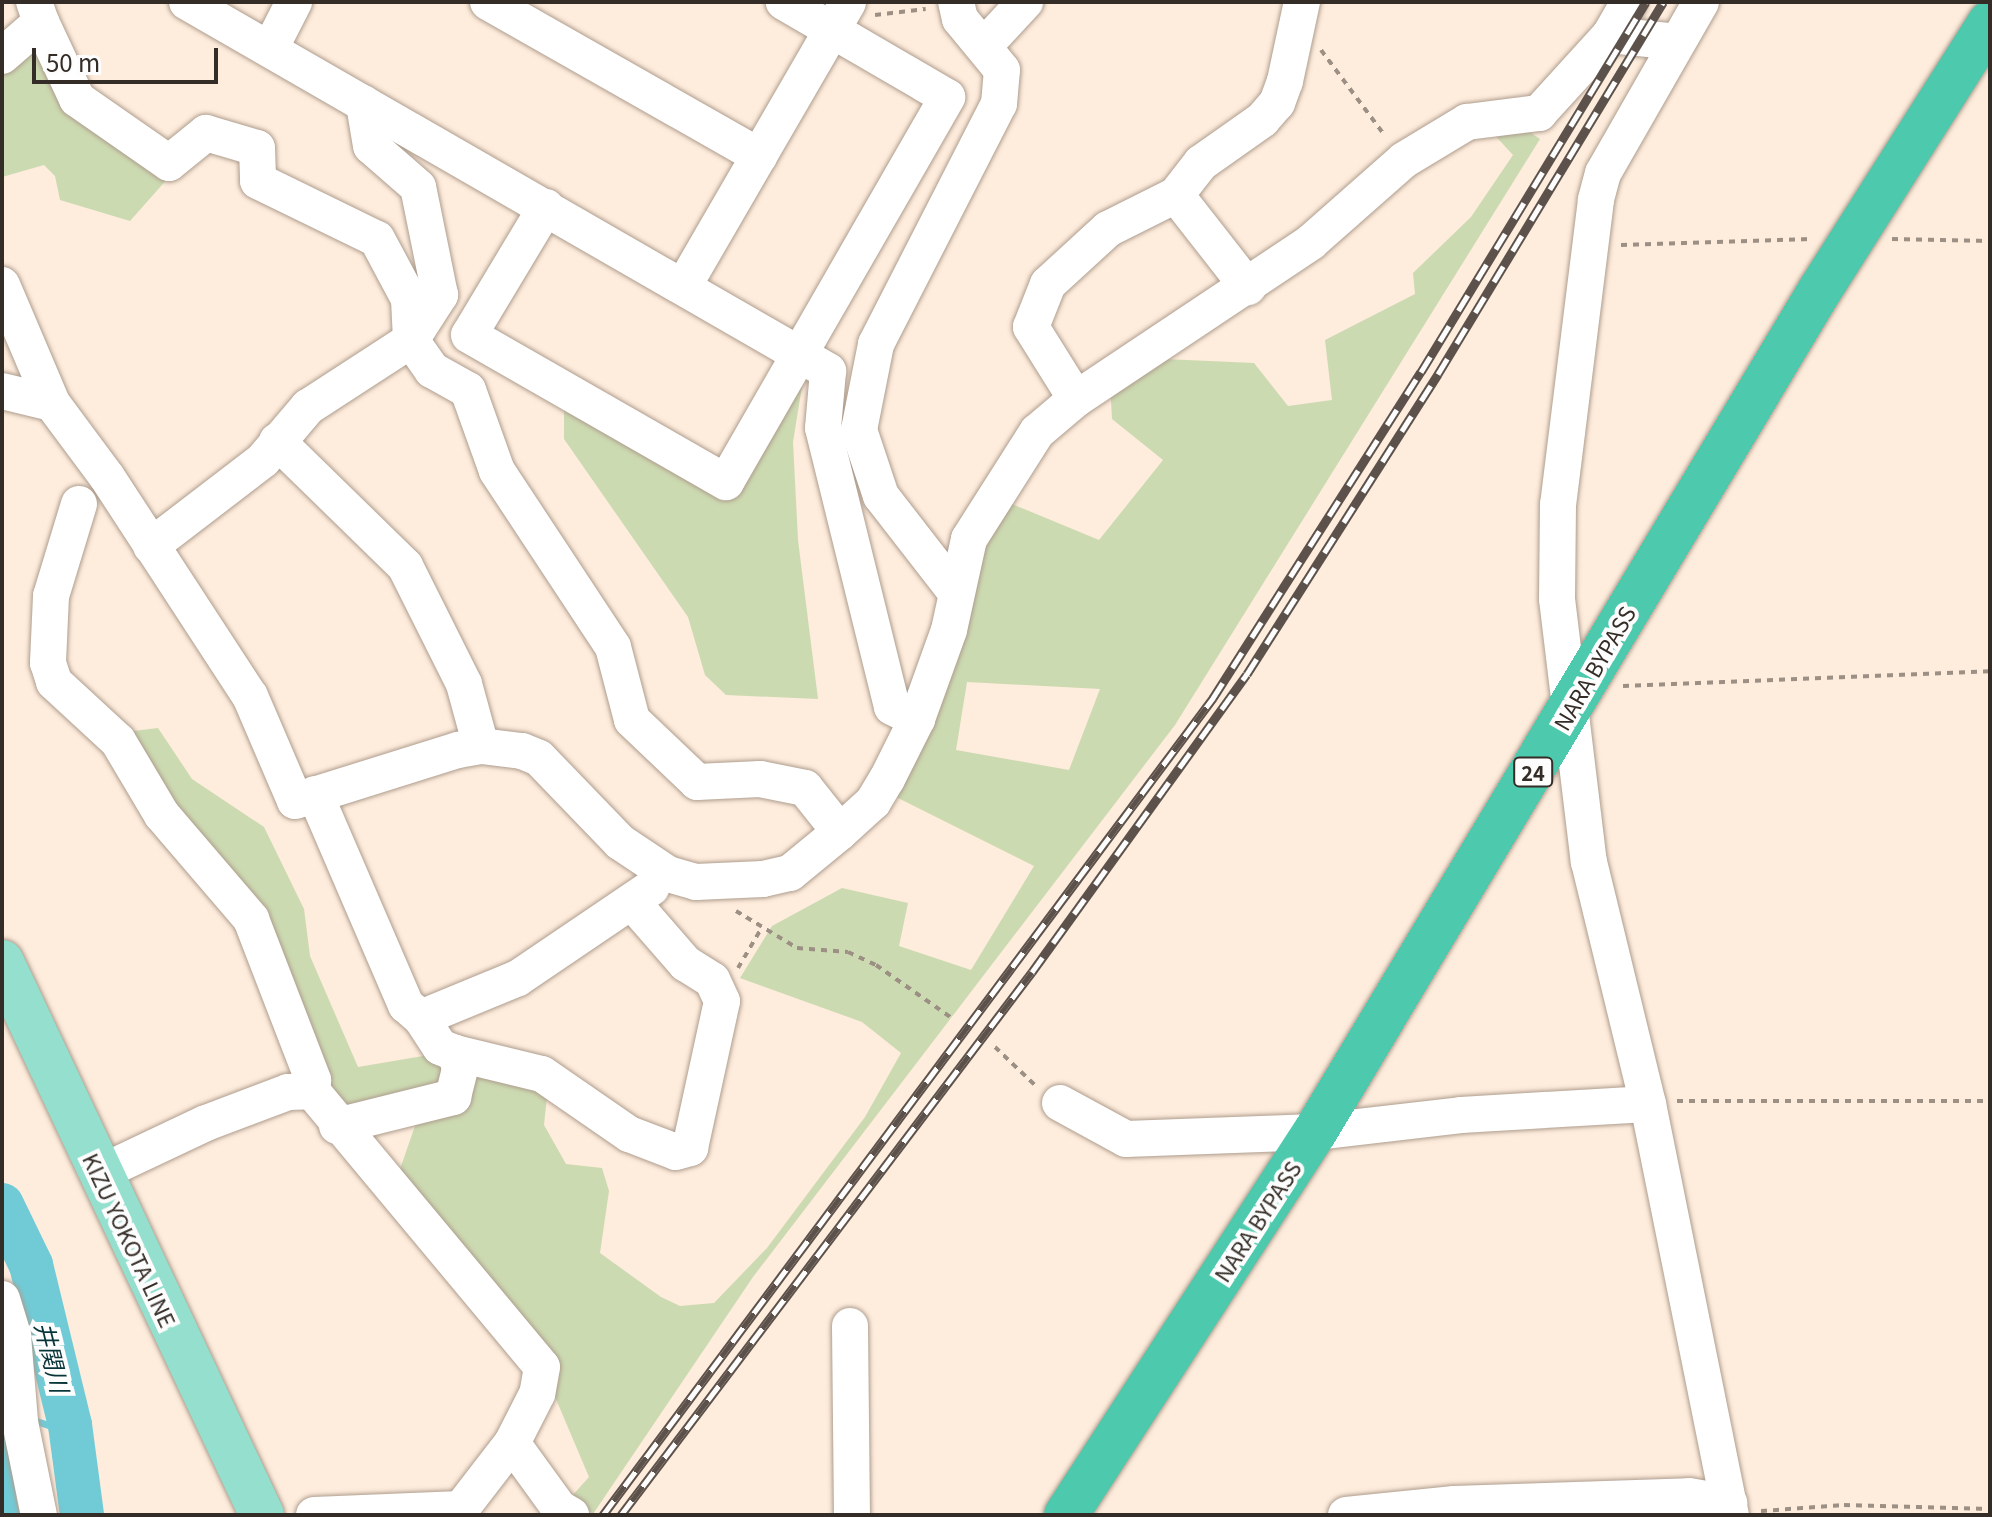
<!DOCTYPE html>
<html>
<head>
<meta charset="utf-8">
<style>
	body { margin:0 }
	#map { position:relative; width:1992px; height:1517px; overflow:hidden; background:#feecdc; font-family:Georgia,"Noto Sans JP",serif }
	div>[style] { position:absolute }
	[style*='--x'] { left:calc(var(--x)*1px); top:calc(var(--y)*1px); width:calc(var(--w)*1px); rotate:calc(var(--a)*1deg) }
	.green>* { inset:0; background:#ccdab1 }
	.water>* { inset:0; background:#71cbd6 }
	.stream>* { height:7px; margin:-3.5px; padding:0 3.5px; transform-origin:3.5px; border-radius:3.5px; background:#71cbd6 }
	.river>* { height:44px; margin:-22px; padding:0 22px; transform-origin:22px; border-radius:22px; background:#71cbd6 }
	.path>* { height:4px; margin-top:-2px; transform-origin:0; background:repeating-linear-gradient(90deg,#9c8f84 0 6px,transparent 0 12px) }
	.roads { filter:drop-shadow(0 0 2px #ae9d8e) drop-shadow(0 0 2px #ae9d8e) }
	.minor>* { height:36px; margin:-18px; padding:0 18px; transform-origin:18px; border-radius:18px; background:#fff }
	.major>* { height:44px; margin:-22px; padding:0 22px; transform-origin:22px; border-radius:22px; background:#94dfce }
	.highway>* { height:44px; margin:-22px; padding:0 22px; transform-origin:22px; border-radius:22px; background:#4dc9ad }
	.rail>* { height:9px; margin-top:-4.5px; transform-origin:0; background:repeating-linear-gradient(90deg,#fdfdfd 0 18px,#5c524b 0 36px); box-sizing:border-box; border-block:2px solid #5c524b }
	span { translate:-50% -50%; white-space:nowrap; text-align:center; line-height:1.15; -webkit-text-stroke:8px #fdfdfd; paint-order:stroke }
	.shield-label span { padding:2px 6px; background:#fdfdfd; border:2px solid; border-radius:6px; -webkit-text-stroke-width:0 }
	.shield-label { font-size:20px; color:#342d27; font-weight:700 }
	.street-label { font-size:22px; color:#342d27 }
	.water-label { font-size:24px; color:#08353a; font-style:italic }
	.frame { position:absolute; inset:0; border:4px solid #342d27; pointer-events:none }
	.scale { position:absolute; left:32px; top:48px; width:186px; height:36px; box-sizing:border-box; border:4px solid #342d27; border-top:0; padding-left:10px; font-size:24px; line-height:28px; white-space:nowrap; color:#342d27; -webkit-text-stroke:6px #fdfdfd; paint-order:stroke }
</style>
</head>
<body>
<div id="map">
	<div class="green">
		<div style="clip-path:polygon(32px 46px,169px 177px,130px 221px,60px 200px,55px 176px,44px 165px,2px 177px,2px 70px)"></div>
		<div style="clip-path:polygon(evenodd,1521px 126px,1540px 139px,1175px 725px,753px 1277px,593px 1514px,586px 1508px,563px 1506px,589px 1477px,550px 1385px,399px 1172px,416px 1123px,471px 1069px,548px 1087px,544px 1125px,566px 1164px,602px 1168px,609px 1191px,600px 1253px,661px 1297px,680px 1306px,714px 1303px,767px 1248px,865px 1117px,901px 1053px,862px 1022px,740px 978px,772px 926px,842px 888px,908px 903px,899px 946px,971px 970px,1034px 866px,890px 794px,1000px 499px,1099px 540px,1163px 460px,1112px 419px,1110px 383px,1164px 359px,1254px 363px,1288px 406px,1332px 400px,1325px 340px,1415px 294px,1413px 273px,1471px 217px,1513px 155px,1489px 129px,1521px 126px,967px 682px,1100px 689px,1069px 770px,956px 750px,967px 682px)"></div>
		<div style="clip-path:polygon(803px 380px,793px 442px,798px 540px,818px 699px,726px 695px,705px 675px,688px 617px,564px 439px,564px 406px,730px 498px)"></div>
		<div style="clip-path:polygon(158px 728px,192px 779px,264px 827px,304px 909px,310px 956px,358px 1067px,435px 1054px,449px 1074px,447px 1094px,339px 1116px,263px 921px,117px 733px)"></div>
	</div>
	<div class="water">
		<div style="clip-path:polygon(2px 1412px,17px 1501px,20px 1515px,2px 1515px)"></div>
	</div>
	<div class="stream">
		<div style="--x:30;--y:1419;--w:23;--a:18"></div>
		<div style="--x:52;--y:1426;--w:18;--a:-3"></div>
	</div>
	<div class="river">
		<div style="--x:2;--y:1205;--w:67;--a:64.2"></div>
		<div style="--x:31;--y:1265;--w:165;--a:76.3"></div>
		<div style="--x:70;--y:1425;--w:91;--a:82.4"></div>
	</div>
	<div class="path">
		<div style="--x:875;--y:15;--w:51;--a:-6.7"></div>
		<div style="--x:1321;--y:50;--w:107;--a:53.3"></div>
		<div style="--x:1892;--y:239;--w:98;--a:1.2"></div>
		<div style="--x:1621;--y:245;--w:191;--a:-1.8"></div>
		<div style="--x:1623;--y:686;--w:367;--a:-2.3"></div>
		<div style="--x:736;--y:911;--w:71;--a:31.2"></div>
		<div style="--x:797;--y:948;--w:51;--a:4.5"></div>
		<div style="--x:848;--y:952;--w:31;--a:25"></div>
		<div style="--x:876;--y:965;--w:94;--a:35"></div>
		<div style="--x:738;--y:968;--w:45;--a:-59.5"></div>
		<div style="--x:995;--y:1047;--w:58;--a:43.6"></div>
		<div style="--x:1677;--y:1101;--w:313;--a:0"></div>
		<div style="--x:1761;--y:1511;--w:83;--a:-4.1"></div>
		<div style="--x:1844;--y:1505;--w:146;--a:1.6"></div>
	</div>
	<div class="roads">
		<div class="minor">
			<div style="--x:187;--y:2;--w:740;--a:29.93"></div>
			<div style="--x:828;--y:371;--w:57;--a:95"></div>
			<div style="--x:823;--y:428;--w:287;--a:76.1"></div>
			<div style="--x:892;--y:707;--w:28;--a:26"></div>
			<div style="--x:488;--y:2;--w:312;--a:29.6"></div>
			<div style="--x:1701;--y:2;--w:197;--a:119.8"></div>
			<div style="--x:1603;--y:173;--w:28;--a:105"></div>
			<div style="--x:1596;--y:200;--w:306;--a:97.1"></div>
			<div style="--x:1558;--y:504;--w:95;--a:90.6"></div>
			<div style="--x:1557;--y:599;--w:265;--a:83.1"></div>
			<div style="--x:1589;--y:862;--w:249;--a:76.3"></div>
			<div style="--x:1648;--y:1104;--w:419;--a:78.6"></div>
			<div style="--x:41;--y:22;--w:85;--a:64.9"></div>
			<div style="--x:77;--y:99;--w:112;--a:34.8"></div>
			<div style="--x:169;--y:163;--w:48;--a:-39"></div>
			<div style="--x:206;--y:133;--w:53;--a:16.4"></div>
			<div style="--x:257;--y:148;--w:33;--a:88"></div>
			<div style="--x:258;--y:181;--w:132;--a:26"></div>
			<div style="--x:377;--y:239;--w:68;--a:61.9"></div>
			<div style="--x:409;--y:299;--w:41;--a:87.2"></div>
			<div style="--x:411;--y:340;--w:37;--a:55"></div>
			<div style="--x:432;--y:370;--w:41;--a:29.1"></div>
			<div style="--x:468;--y:390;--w:86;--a:70.3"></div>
			<div style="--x:497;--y:471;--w:211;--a:56.6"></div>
			<div style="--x:613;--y:647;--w:75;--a:75.4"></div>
			<div style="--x:632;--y:720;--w:90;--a:43.6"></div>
			<div style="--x:697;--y:782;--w:63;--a:-2.7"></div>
			<div style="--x:760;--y:779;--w:46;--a:11.3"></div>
			<div style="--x:805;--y:788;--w:56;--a:51.5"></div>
			<div style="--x:1610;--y:35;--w:68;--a:5.9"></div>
			<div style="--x:985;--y:45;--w:59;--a:-47.1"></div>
			<div style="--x:270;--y:49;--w:53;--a:-62.9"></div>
			<div style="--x:2;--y:56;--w:52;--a:-41.1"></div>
			<div style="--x:41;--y:22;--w:21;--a:-109"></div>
			<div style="--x:1176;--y:195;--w:117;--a:52"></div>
			<div style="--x:546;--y:207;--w:149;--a:121"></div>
			<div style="--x:469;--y:335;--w:296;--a:29.8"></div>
			<div style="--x:726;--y:482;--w:444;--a:-60.1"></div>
			<div style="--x:947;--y:97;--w:189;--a:-149.8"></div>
			<div style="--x:2;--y:285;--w:128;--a:67"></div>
			<div style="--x:52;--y:403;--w:92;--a:53.4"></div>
			<div style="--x:107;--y:477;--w:262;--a:56.9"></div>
			<div style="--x:250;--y:696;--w:114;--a:66.8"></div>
			<div style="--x:295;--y:801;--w:171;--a:-17.4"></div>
			<div style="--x:458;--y:750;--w:23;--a:-10"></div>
			<div style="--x:481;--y:746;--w:41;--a:7"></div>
			<div style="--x:522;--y:751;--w:18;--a:22"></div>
			<div style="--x:539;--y:758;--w:117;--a:46"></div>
			<div style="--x:620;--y:842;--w:58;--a:33.7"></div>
			<div style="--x:668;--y:874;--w:29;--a:16"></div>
			<div style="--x:696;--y:882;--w:67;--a:-2.6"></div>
			<div style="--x:763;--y:879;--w:28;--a:-13"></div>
			<div style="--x:790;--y:873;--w:65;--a:-39.4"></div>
			<div style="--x:840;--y:832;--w:45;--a:-42.3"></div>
			<div style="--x:873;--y:802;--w:27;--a:-59"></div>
			<div style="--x:887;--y:779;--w:67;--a:-63.4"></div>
			<div style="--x:917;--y:719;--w:95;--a:-70.2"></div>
			<div style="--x:949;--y:630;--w:93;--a:-77.6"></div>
			<div style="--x:969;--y:539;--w:127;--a:-57.6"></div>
			<div style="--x:1037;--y:432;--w:51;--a:-40.2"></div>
			<div style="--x:1076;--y:399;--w:283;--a:-33.7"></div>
			<div style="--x:1311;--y:242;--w:124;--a:-41.4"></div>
			<div style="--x:1404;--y:160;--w:74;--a:-31.1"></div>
			<div style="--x:1467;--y:122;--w:73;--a:-7.1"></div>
			<div style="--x:1539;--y:113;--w:105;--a:-47.7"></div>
			<div style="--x:1610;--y:35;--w:38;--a:-60"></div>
			<div style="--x:683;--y:287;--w:329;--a:-59.9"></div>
			<div style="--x:2;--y:391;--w:51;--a:13.5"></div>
			<div style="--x:1076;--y:399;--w:85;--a:-122"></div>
			<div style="--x:1031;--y:327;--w:46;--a:-68.4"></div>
			<div style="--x:1048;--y:284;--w:81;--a:-42.5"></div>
			<div style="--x:1108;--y:229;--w:76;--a:-26.6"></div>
			<div style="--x:1176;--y:195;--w:41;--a:-52"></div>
			<div style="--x:1201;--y:163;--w:75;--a:-35.2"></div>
			<div style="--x:1262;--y:120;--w:23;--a:-49"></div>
			<div style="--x:1277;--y:103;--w:23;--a:-70"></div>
			<div style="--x:1285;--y:81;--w:81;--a:-77.9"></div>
			<div style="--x:277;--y:441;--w:179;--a:44.3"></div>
			<div style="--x:405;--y:566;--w:132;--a:63.4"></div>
			<div style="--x:464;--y:684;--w:64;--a:74.7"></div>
			<div style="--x:79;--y:504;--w:96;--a:106.9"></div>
			<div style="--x:51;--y:596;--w:67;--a:92.6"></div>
			<div style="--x:48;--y:663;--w:20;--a:72"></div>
			<div style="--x:54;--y:682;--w:87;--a:42.7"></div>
			<div style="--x:118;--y:741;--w:86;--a:59.3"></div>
			<div style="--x:162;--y:815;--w:137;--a:49.4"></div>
			<div style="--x:251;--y:919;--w:173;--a:68.9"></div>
			<div style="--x:313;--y:1080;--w:11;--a:95"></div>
			<div style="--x:151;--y:546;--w:141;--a:-37.5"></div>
			<div style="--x:263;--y:460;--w:70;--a:-49.7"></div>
			<div style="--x:308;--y:407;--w:123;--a:-33"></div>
			<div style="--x:411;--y:340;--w:54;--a:-57.2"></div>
			<div style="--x:440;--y:295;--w:110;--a:-101.5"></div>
			<div style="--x:418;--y:187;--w:62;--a:-138.9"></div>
			<div style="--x:371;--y:146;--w:43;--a:-99.5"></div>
			<div style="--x:954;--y:590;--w:119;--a:-127.8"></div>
			<div style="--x:881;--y:496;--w:70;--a:-108.4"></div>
			<div style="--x:859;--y:430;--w:88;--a:-78.8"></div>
			<div style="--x:876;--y:344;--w:270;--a:-62.9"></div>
			<div style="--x:999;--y:104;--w:34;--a:-85"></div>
			<div style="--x:1002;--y:70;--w:66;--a:-129.5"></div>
			<div style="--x:960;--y:19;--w:17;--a:-103"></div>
			<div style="--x:315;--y:794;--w:230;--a:66.7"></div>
			<div style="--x:406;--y:1005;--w:20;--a:41"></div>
			<div style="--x:455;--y:1053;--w:89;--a:13.6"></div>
			<div style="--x:542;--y:1074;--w:106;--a:34.6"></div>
			<div style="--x:629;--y:1134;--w:50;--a:21"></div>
			<div style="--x:676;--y:1152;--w:15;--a:-16"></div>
			<div style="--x:690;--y:1148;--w:150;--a:-77.7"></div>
			<div style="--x:722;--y:1001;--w:23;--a:-115"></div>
			<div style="--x:712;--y:980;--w:31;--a:-148"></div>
			<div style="--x:686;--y:964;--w:81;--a:-131"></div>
			<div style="--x:1060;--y:1103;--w:75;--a:28.6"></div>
			<div style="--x:1126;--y:1139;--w:189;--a:-2.1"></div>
			<div style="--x:1315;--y:1132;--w:147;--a:-6.6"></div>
			<div style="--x:1461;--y:1115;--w:187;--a:-3.4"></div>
			<div style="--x:337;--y:1126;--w:120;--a:-14"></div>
			<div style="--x:453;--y:1097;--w:30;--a:-76"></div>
			<div style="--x:460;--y:1068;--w:16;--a:-108"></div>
			<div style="--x:455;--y:1053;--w:16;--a:-158"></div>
			<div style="--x:440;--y:1047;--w:35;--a:-123"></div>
			<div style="--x:421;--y:1018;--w:105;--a:-22.4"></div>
			<div style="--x:518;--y:978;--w:161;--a:-34.1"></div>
			<div style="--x:98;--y:1174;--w:119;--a:-25.3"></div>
			<div style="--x:206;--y:1123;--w:88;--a:-20.7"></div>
			<div style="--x:288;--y:1092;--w:24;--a:-2"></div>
			<div style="--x:312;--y:1091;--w:359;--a:50.2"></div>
			<div style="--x:542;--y:1367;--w:27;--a:100"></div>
			<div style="--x:537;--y:1394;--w:55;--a:117"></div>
			<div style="--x:512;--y:1443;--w:80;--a:54.1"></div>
			<div style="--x:559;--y:1508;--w:14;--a:30"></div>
			<div style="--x:2;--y:1299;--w:39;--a:73"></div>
			<div style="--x:13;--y:1336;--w:86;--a:85.3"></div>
			<div style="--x:20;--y:1422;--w:95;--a:78.5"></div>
			<div style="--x:850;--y:1326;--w:189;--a:89.4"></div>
			<div style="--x:314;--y:1515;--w:147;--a:-2.3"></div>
			<div style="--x:461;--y:1509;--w:83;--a:-52.3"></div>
			<div style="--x:1346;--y:1515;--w:109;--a:-5.8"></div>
			<div style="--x:1454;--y:1504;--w:235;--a:-1.9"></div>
			<div style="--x:1689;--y:1496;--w:41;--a:9.9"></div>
		</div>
		<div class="major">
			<div style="--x:2;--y:962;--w:611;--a:64.82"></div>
		</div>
		<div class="highway">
			<div style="--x:1066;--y:1515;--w:457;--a:-57"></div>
			<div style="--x:1315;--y:1132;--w:982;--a:-59.05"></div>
			<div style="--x:1820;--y:290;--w:317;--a:-57.6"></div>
		</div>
	</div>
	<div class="rail">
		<div style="--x:603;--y:1515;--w:1020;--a:-53.25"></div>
		<div style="--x:1213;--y:698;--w:387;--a:-57.5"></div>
		<div style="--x:1421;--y:372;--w:433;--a:-58.7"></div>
		<div style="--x:621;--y:1515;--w:681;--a:-52.88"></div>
		<div style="--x:1032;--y:972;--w:367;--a:-54.2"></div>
		<div style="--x:1247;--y:674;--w:356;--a:-57.5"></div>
		<div style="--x:1438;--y:374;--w:435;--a:-58.8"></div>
	</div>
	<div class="shield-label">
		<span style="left:1533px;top:772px">24</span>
	</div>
	<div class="street-label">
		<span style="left:1594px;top:668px;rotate:-60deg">NARA BYPASS</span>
		<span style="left:1257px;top:1221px;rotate:-57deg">NARA BYPASS</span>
		<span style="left:130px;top:1240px;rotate:65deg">KIZU YOKOTA LINE</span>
	</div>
	<div class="water-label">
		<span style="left:53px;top:1357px;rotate:76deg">井関川</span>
	</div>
	<div class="frame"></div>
	<div class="scale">50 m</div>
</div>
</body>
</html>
